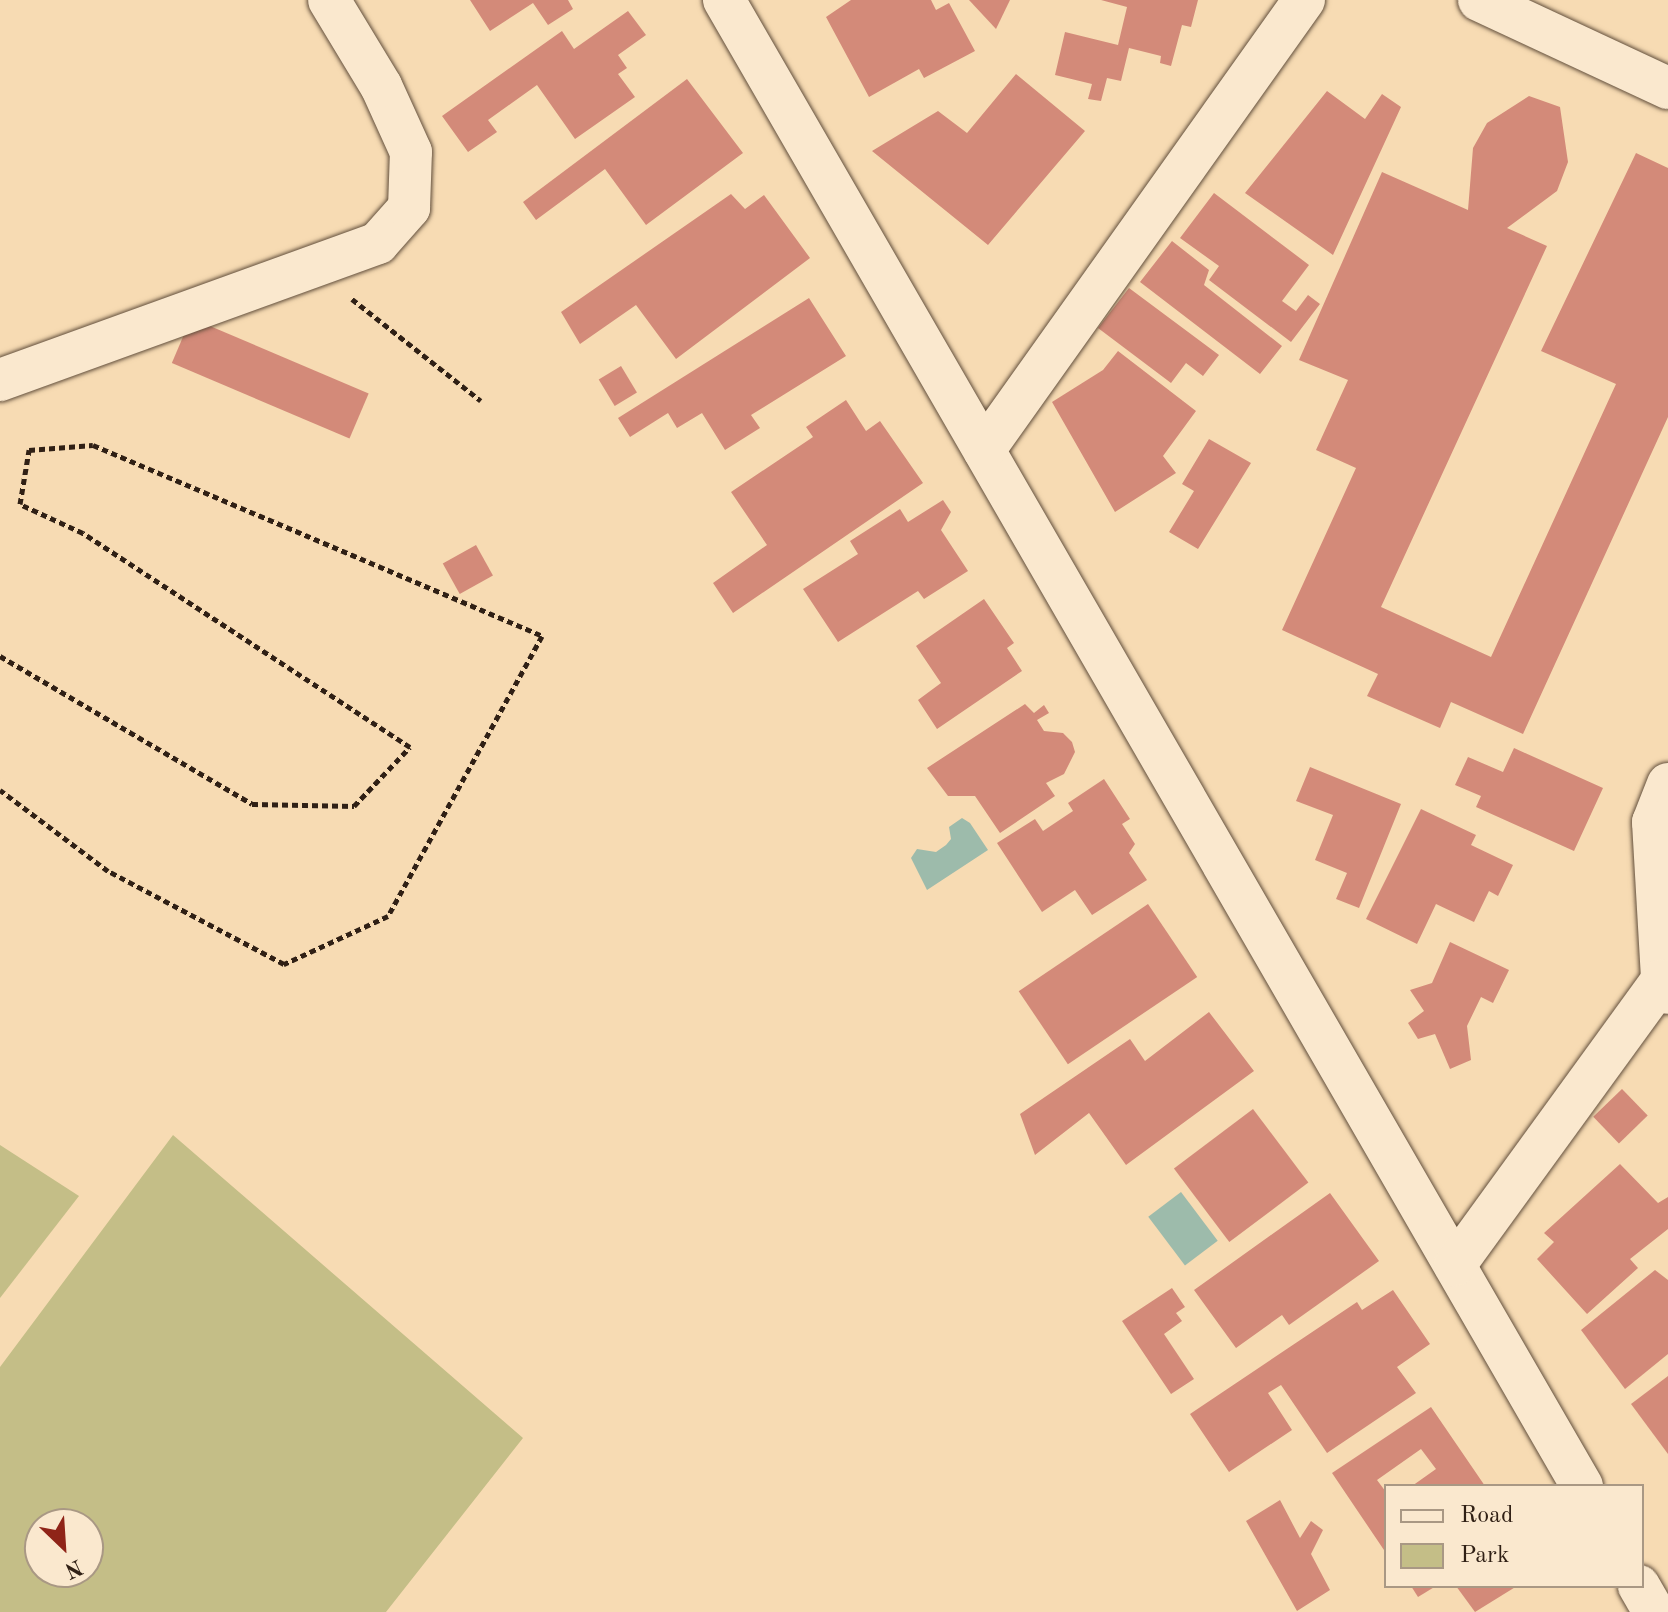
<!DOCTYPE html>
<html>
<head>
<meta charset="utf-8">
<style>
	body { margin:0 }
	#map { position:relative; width:1668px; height:1612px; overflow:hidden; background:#f7dbb3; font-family:"Old Standard TT",serif }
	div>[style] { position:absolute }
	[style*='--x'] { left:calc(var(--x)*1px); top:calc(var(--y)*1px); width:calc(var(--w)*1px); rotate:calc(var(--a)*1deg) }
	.green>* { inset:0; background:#c4be87 }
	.water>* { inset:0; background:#9dbbab; transform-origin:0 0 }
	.building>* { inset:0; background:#d38a79; transform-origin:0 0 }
	.path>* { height:5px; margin-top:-2.5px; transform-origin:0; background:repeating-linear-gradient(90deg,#302015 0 6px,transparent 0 10px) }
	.roads { filter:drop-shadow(0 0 2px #624f3c) drop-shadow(0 0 2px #624f3c) }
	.minor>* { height:42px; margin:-21px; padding:0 21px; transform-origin:21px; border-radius:21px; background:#fae8ce }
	span { translate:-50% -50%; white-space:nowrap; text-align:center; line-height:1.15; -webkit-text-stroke:7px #fae8ce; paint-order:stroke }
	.legend { position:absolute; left:1384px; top:1484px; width:260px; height:104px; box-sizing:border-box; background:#fae8ce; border:2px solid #a99884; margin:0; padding:10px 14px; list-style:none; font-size:24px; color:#302015 }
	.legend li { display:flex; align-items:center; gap:16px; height:40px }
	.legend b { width:40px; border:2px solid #a99884 }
	.north { position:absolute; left:24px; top:1508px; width:80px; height:80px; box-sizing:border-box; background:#fae8ce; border:2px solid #a99884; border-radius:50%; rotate:155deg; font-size:22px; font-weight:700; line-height:32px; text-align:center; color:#302015 }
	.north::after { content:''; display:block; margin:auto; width:28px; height:36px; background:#8f2418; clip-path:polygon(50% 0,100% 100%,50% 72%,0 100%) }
</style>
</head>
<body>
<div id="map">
	<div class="green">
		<div style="clip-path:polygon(evenodd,173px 1135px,523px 1438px,386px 1612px,0 1612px,0 1367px,173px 1135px,40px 1524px,88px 1524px,88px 1572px,40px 1572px,40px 1524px)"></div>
		<div style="clip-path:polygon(0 1145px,79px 1196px,0 1298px)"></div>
	</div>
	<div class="water">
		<div style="clip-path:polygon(962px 818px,970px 823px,988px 850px,927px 890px,911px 858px,917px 849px,936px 852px,946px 845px,951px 839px,949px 827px)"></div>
		<div style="left:1181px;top:1192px;width:61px;height:41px;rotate:53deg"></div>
	</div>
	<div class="building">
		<div style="clip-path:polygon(470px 0,568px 0,573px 9px,548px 25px,533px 3px,490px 31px)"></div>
		<div style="clip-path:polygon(851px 0,931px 0,936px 10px,949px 3px,975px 51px,924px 78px,919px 69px,869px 97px,826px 17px)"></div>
		<div style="clip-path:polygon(969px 0,1010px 0,996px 29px)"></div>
		<div style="clip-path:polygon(1101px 0,1198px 0,1191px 27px,1182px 25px,1171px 66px,1160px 63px,1161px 56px,1129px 48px,1121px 81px,1107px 78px,1101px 101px,1088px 99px,1092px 84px,1055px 75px,1065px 32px,1118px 45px,1127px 7px)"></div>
		<div style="clip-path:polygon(628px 11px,646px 35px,618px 55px,627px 68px,618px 74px,635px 97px,575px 139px,537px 85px,488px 120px,497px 132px,468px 152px,442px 116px,562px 31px,574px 49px)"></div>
		<div style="clip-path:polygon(1016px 74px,1085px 131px,988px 245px,872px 151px,938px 111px,967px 133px)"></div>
		<div style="clip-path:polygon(687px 79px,743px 153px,646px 225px,605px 169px,536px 220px,523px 202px)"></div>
		<div style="clip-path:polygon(1327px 91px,1365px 119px,1382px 94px,1401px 107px,1333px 255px,1245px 193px)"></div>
		<div style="clip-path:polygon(1529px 96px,1560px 107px,1568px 162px,1557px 191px,1507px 228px,1547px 246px,1381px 607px,1491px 657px,1616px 384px,1541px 351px,1636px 153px,1668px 168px,1668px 417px,1523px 734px,1451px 702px,1440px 728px,1367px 696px,1378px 674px,1282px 630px,1356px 468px,1316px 450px,1348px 380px,1299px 360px,1382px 172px,1468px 210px,1473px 148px,1487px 123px)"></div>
		<div style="clip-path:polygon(1214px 193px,1309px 265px,1282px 301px,1296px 311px,1308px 295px,1320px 304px,1291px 342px,1209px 280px,1219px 266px,1180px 238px)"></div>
		<div style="clip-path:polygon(731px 194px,745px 209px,764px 195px,810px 258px,676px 359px,636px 305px,580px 344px,561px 312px)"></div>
		<div style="clip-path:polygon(1172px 241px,1209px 270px,1204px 285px,1282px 346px,1260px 374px,1140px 282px)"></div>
		<div style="clip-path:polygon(1129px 288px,1219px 355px,1203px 376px,1186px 363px,1171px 383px,1098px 328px)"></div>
		<div style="clip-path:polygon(809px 298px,846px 356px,751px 415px,760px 428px,725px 450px,702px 413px,677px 428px,668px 413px,630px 437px,618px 418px)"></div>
		<div style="left:191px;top:318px;width:193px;height:49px;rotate:23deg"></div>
		<div style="clip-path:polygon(1118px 351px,1196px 411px,1163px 456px,1176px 473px,1115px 512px,1052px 402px,1103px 370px)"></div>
		<div style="left:621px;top:366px;width:31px;height:26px;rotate:59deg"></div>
		<div style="clip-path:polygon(846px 400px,866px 431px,880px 421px,923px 483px,733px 613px,713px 583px,767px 545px,731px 492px,813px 437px,806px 427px)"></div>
		<div style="clip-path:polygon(1209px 439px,1251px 463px,1198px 549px,1169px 532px,1194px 491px,1182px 484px)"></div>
		<div style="clip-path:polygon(943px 500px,951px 512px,941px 530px,968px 571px,924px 599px,918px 591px,838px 642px,803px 589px,858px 554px,850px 541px,900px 509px,908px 522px)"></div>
		<div style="left:476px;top:545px;width:35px;height:38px;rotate:61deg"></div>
		<div style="clip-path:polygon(984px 599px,1014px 643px,1007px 648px,1022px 671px,937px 729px,918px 700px,941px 683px,916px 646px)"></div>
		<div style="clip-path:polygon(1025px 704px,1034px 713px,1044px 705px,1049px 713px,1037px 720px,1044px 731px,1063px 733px,1072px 742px,1075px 752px,1064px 774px,1046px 783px,1055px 796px,1000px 833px,975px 796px,948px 796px,927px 768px)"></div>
		<div style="clip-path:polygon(1514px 748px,1603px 788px,1574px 851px,1476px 807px,1481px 796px,1455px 785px,1468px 757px,1503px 772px)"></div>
		<div style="clip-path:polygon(1310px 767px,1401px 804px,1359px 908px,1336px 899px,1347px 873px,1315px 860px,1333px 815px,1296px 801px)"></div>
		<div style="clip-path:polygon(1104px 779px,1130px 819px,1122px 824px,1135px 844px,1129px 853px,1147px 880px,1092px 915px,1075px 890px,1042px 912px,997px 843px,1035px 819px,1043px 831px,1073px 811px,1068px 803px)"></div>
		<div style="clip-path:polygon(1421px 809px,1476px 835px,1471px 845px,1513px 865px,1498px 896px,1489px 891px,1474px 922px,1436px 904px,1417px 944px,1366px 919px)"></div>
		<div style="left:1148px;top:904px;width:88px;height:156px;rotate:56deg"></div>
		<div style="clip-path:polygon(1450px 942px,1509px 970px,1493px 1003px,1481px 997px,1467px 1026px,1471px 1060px,1450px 1069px,1435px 1034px,1418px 1039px,1408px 1023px,1424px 1011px,1410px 990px,1432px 983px)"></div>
		<div style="clip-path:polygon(1209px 1012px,1254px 1071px,1126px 1165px,1089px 1113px,1035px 1155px,1020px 1114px,1130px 1039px,1145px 1061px)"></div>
		<div style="left:1622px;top:1089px;width:37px;height:40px;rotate:46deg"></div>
		<div style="left:1253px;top:1109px;width:92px;height:99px;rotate:53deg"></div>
		<div style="clip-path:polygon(1620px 1164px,1658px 1203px,1668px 1197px,1668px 1229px,1630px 1259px,1638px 1268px,1587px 1314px,1537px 1259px,1554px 1242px,1544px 1233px)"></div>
		<div style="clip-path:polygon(1330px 1193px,1379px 1261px,1289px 1325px,1282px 1315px,1236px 1348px,1194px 1290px)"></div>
		<div style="clip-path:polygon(1655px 1270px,1668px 1280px,1668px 1354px,1625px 1389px,1581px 1330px)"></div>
		<div style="clip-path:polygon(1172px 1288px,1185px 1307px,1176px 1313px,1182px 1321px,1164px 1334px,1194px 1379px,1171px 1394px,1122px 1321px)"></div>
		<div style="clip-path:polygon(1393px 1290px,1430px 1344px,1397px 1367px,1416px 1393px,1327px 1453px,1281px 1385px,1268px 1393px,1292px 1430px,1229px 1472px,1190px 1414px,1357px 1302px,1362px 1310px)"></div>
		<div style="clip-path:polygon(1668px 1376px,1668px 1454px,1631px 1404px)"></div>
		<div style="clip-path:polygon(1431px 1407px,1485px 1486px,1412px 1486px,1436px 1469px,1421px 1449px,1377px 1480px,1386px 1492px,1386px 1553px,1332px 1473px)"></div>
		<div style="clip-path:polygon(1280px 1500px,1300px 1538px,1311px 1521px,1323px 1530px,1311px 1554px,1330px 1590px,1297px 1611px,1246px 1521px)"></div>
		<div style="clip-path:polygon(1411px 1586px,1436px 1586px,1418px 1597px)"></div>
		<div style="clip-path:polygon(1456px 1586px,1517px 1586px,1475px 1612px)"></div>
	</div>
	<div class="path">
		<div style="--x:352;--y:299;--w:164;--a:38.3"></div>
		<div style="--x:0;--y:656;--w:292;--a:30.4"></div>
		<div style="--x:252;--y:804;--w:102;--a:1.1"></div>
		<div style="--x:354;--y:806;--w:81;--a:-46.5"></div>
		<div style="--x:410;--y:747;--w:391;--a:-146.8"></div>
		<div style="--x:83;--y:533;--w:69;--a:-155.3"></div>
		<div style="--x:20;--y:504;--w:55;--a:-80.5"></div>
		<div style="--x:29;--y:450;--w:64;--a:-4.5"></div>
		<div style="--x:93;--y:445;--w:488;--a:23"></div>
		<div style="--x:542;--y:636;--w:320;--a:118.8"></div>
		<div style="--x:388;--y:916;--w:115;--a:155.2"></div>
		<div style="--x:284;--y:964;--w:199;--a:-152.1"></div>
		<div style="--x:108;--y:871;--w:135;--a:-143.1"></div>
	</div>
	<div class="roads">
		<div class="minor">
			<div style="--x:724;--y:0;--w:1716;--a:60"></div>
			<div style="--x:1479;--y:0;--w:208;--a:25"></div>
			<div style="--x:0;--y:380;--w:402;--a:-19.9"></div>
			<div style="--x:378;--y:243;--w:47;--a:-48.5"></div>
			<div style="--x:409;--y:208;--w:56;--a:-88"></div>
			<div style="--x:411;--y:152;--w:72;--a:-114.4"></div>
			<div style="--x:381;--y:86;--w:100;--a:-121.2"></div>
			<div style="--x:984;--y:450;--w:552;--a:-54.58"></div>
			<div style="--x:1668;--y:784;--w:41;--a:111.5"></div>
			<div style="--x:1653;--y:822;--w:158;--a:86.7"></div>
			<div style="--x:1662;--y:980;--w:14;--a:65"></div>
			<div style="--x:1455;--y:1265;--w:352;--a:-54"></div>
			<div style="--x:1639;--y:1586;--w:30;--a:60"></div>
		</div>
	</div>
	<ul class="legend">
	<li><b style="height:10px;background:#fae8ce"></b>Road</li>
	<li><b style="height:22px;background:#c4be87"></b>Park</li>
	</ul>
	<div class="north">N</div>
</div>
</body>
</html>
